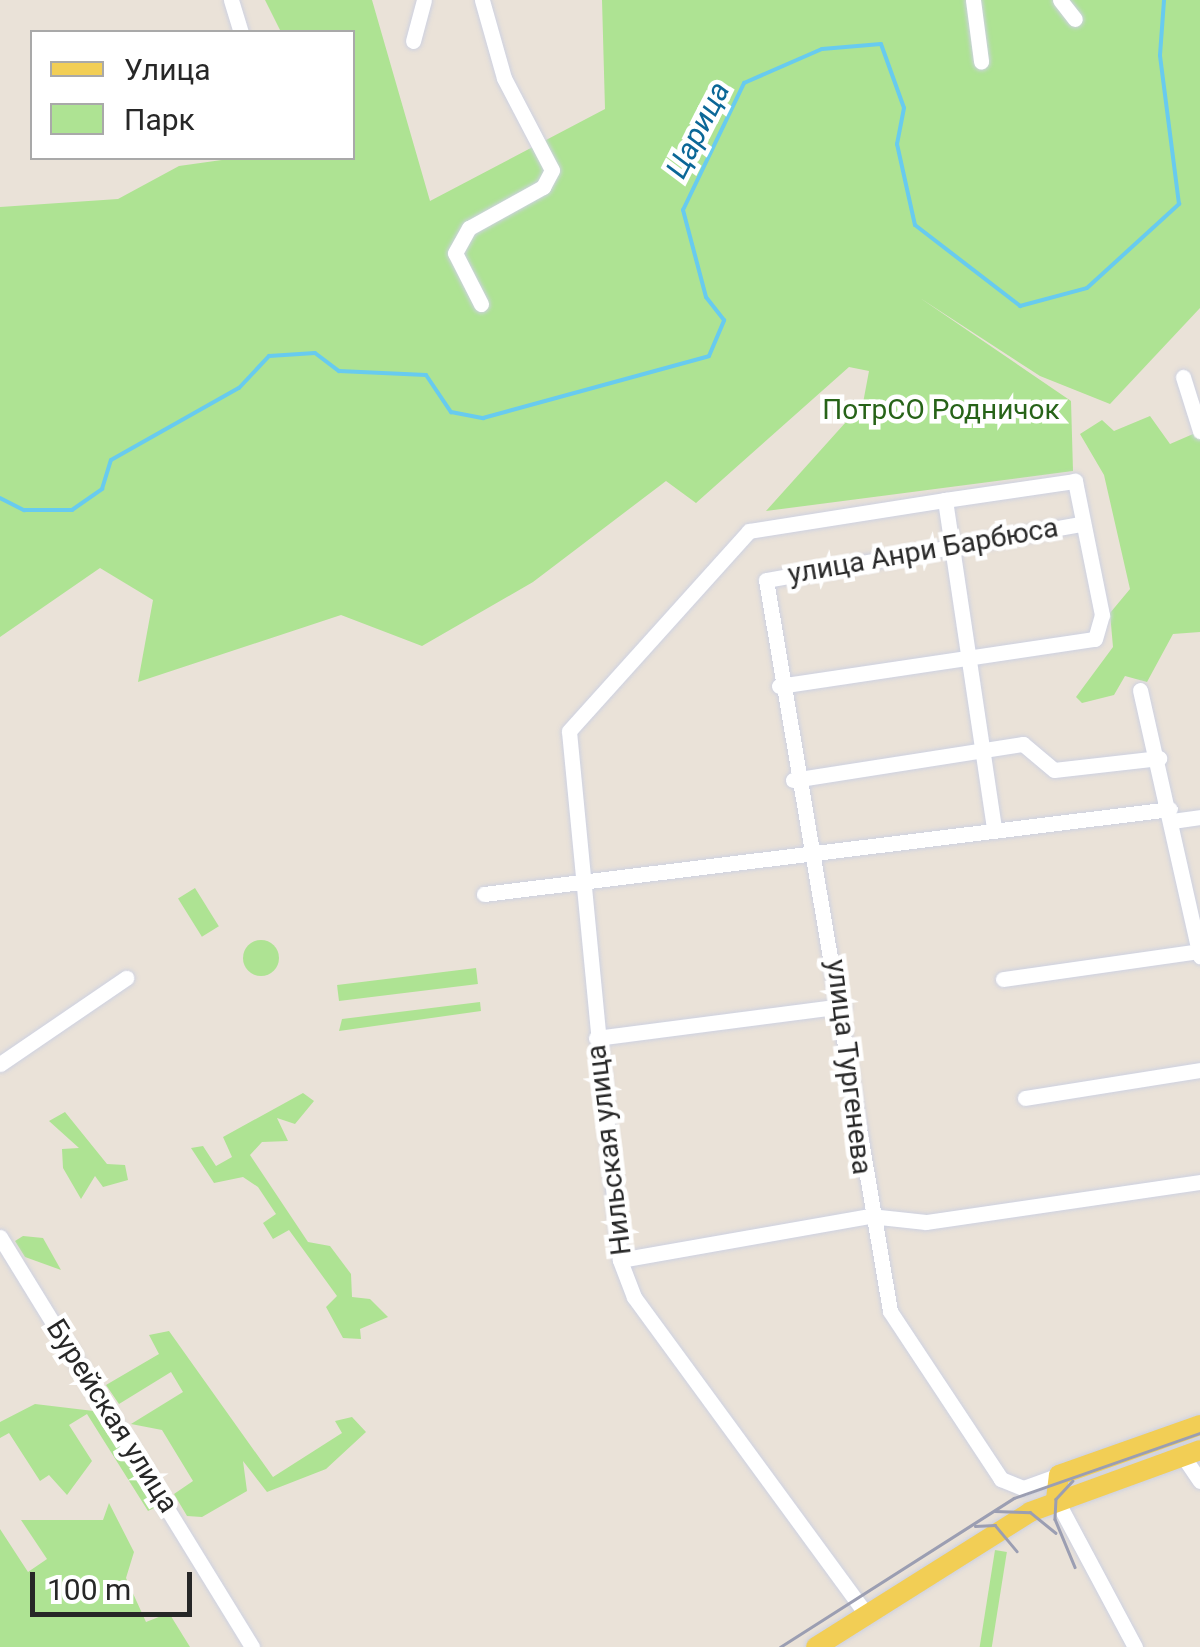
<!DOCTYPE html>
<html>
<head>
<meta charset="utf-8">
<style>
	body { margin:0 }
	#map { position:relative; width:1200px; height:1647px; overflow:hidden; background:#eae2d8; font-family:Roboto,sans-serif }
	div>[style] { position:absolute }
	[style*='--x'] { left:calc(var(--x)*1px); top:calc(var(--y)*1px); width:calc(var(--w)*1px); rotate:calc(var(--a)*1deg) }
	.green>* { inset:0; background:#aee393; transform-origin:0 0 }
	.round { border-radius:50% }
	.stream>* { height:4px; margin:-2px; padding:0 2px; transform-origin:2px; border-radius:2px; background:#68cbef }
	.roads { filter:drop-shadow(0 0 2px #cdd1e1) drop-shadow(0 0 2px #cdd1e1) }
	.minor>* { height:15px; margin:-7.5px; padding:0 7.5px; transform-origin:7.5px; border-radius:7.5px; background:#fff }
	.major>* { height:20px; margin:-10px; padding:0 10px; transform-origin:10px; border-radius:10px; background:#f2ce55 }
	.tram>* { height:2.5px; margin:-1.25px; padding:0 1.25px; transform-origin:1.25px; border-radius:1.25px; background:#9b9eb2 }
	span { translate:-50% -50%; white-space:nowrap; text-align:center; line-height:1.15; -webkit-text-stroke:9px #fff; paint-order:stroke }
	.park-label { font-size:28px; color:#276318 }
	.street-label { font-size:28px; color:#272727 }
	.water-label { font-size:30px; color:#0b6797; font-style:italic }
	.legend { position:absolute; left:30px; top:30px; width:325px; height:130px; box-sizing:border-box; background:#fff; border:2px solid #a9a9a9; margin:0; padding:12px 18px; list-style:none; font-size:30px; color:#272727 }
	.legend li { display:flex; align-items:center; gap:20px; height:50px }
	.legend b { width:50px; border:2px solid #a9a9a9 }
	.scale { position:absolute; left:30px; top:1572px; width:162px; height:45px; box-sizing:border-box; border:5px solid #272727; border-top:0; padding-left:12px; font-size:30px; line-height:35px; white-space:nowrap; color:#272727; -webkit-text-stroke:8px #fff; paint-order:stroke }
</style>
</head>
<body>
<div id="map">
	<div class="green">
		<div style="clip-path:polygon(265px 0,372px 0,430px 201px,605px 109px,602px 0,1200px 0,1200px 308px,1110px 404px,1040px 376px,920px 298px,1071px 401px,1073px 471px,766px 511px,863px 403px,869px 371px,849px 367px,696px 503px,666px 481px,533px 582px,422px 646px,341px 615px,138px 682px,153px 600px,100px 568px,0 637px,0 207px,118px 199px,179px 166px,236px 158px,352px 158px,352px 32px,281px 32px)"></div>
		<div style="clip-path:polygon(1150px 416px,1170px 444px,1200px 431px,1200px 632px,1173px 634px,1147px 682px,1125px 676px,1114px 695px,1082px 703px,1076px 697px,1113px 647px,1110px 613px,1130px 589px,1104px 475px,1080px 434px,1102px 420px,1114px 431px)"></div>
		<div style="left:195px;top:888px;width:45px;height:20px;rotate:58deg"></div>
		<div class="round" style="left:243px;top:940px;width:36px;height:36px"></div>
		<div style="left:476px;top:968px;width:16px;height:140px;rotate:83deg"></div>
		<div style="clip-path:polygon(480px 1002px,481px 1011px,339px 1031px,342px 1019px)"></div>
		<div style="clip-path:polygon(303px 1093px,314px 1101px,295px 1124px,277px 1118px,288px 1141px,262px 1142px,250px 1155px,308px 1242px,330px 1246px,351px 1274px,352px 1297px,370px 1299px,388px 1317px,360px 1329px,361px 1339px,343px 1338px,326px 1307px,337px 1296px,289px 1230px,273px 1239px,263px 1223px,276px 1214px,258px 1187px,243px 1177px,214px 1183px,191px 1148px,203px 1146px,216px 1166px,232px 1157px,223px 1137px)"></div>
		<div style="clip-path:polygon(65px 1112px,107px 1164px,125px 1165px,128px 1180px,103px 1187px,95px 1176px,81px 1199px,63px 1168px,62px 1149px,79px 1148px,49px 1121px)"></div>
		<div style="clip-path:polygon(23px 1236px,43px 1238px,61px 1270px,25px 1257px,15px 1241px)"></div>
		<div style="clip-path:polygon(169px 1331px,273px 1477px,342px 1433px,335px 1421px,352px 1417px,366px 1432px,326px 1469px,267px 1492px,243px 1461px,247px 1491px,202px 1517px,187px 1516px,174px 1494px,193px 1481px,162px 1430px,131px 1424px,183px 1392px,171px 1372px,119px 1404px,106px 1385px,159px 1354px,149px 1335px)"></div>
		<div style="clip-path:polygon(35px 1404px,102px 1412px,158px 1506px,148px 1511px,87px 1414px,69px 1425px,92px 1461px,67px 1495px,49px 1475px,40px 1481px,9px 1433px,0 1438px,0 1422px)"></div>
		<div style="clip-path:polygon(109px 1503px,134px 1552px,126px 1578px,146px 1622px,169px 1613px,190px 1647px,0 1647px,0 1529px,28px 1572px,47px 1559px,21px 1520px,103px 1520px)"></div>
		<div style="left:995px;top:1550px;width:12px;height:179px;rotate:9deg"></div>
	</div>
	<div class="stream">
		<div style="--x:0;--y:498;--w:27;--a:27"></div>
		<div style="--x:24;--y:510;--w:48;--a:0"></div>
		<div style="--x:72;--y:510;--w:37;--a:-35"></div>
		<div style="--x:102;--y:489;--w:30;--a:-73"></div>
		<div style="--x:111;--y:460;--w:147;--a:-29.4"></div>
		<div style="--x:239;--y:388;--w:44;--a:-46.8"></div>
		<div style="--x:269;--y:356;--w:46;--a:-3.7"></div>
		<div style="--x:315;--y:353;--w:30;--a:37"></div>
		<div style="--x:339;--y:371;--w:87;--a:2.6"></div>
		<div style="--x:426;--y:375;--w:45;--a:56"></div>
		<div style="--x:451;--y:412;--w:33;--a:11"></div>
		<div style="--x:483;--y:418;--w:234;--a:-15.3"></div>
		<div style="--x:709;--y:356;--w:39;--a:-67"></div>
		<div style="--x:724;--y:320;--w:29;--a:-128"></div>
		<div style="--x:706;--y:297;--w:90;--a:-104.8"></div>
		<div style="--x:683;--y:210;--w:141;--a:-64.3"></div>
		<div style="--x:744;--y:83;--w:85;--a:-23.6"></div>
		<div style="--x:822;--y:49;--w:59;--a:-4.8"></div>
		<div style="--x:881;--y:44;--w:68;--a:70.2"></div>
		<div style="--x:904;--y:108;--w:37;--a:101"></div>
		<div style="--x:897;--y:144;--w:83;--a:77.5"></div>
		<div style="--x:915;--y:225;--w:133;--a:37.6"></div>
		<div style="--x:1020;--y:306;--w:69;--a:-15"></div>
		<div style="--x:1087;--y:288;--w:125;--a:-42.4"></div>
		<div style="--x:1179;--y:204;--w:150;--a:-97.3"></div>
		<div style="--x:1160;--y:55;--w:55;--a:-85.8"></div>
	</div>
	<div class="roads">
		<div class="minor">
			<div style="--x:231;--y:0;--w:34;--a:73"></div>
			<div style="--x:973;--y:0;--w:62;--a:82.5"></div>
			<div style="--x:1060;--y:0;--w:24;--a:52"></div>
			<div style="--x:413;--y:41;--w:42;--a:-75"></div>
			<div style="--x:481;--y:304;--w:57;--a:-117"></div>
			<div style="--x:455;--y:253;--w:29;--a:-61"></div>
			<div style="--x:469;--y:228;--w:85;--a:-29"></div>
			<div style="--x:543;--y:187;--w:19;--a:-62"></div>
			<div style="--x:552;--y:170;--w:104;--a:-117.6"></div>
			<div style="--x:504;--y:78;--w:81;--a:-105.8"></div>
			<div style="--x:1183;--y:377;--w:57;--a:72.5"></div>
			<div style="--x:779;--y:686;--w:319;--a:-8.5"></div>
			<div style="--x:1095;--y:639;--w:25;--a:-74"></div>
			<div style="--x:1102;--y:615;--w:137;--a:-101.4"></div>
			<div style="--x:1075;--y:481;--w:131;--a:171.7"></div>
			<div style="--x:1140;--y:690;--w:273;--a:77.3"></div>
			<div style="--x:793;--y:780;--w:233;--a:-8.9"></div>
			<div style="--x:1023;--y:744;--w:40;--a:40"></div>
			<div style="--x:1054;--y:770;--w:106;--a:-6.5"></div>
			<div style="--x:1172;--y:821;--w:28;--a:-8"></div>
			<div style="--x:484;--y:894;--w:691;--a:-7.06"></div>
			<div style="--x:1003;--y:979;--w:199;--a:-8.1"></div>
			<div style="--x:596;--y:1038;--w:249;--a:-7.4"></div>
			<div style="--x:0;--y:1064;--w:153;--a:-34.3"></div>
			<div style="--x:1025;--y:1098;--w:177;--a:-9.1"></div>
			<div style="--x:0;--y:1237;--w:481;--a:58.4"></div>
			<div style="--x:620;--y:1260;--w:254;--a:-10"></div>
			<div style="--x:870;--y:1216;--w:56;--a:6.1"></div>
			<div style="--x:926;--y:1222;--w:277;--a:-8.3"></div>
			<div style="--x:1183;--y:1456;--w:30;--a:56"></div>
			<div style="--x:1059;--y:1475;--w:38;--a:160"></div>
			<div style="--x:1023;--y:1488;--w:24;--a:-158"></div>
			<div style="--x:1001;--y:1479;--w:201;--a:-123.5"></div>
			<div style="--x:890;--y:1311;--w:741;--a:-99.63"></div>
			<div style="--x:766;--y:580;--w:319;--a:-10.1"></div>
			<div style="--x:1056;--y:1499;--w:168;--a:61.9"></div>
			<div style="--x:866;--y:1614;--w:393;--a:-126.2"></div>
			<div style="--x:634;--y:1297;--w:40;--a:-111"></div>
			<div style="--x:620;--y:1260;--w:531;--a:-95.51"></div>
			<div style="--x:569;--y:731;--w:269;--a:-48"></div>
			<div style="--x:749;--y:531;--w:198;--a:-9"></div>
			<div style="--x:945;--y:500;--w:330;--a:81.5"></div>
		</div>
		<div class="major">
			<div style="--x:1056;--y:1499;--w:24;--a:-83"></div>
			<div style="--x:1059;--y:1475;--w:150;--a:-19.5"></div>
			<div style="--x:816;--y:1647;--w:253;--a:-32.2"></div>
			<div style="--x:1030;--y:1512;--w:181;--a:-20"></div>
		</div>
	</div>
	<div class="tram">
		<div style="--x:1073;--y:1481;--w:25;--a:133"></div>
		<div style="--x:1056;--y:1499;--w:20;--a:93"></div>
		<div style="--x:1055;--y:1519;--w:52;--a:67.4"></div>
		<div style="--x:995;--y:1511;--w:35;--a:2"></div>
		<div style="--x:1030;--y:1512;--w:33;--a:39"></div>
		<div style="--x:975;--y:1526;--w:20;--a:-3"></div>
		<div style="--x:995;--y:1525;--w:34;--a:50"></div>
		<div style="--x:780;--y:1647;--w:277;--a:-32.5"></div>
		<div style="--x:1014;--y:1498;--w:197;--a:-19.3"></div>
	</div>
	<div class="park-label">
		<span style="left:941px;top:410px">ПотрСО Родничок</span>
	</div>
	<div class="street-label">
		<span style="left:923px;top:551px;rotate:-10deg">улица Анри Барбюса</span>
		<span style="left:849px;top:1067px;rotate:83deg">улица Тургенева</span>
		<span style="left:609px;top:1150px;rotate:-97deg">Нильская улица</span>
		<span style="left:112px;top:1416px;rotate:58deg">Бурейская улица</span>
	</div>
	<div class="water-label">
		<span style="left:698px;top:130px;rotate:-63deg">Царица</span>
	</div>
	<ul class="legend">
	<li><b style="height:12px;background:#f2ce55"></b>Улица</li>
	<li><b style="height:28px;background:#aee393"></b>Парк</li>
	</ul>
	<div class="scale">100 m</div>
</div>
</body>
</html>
